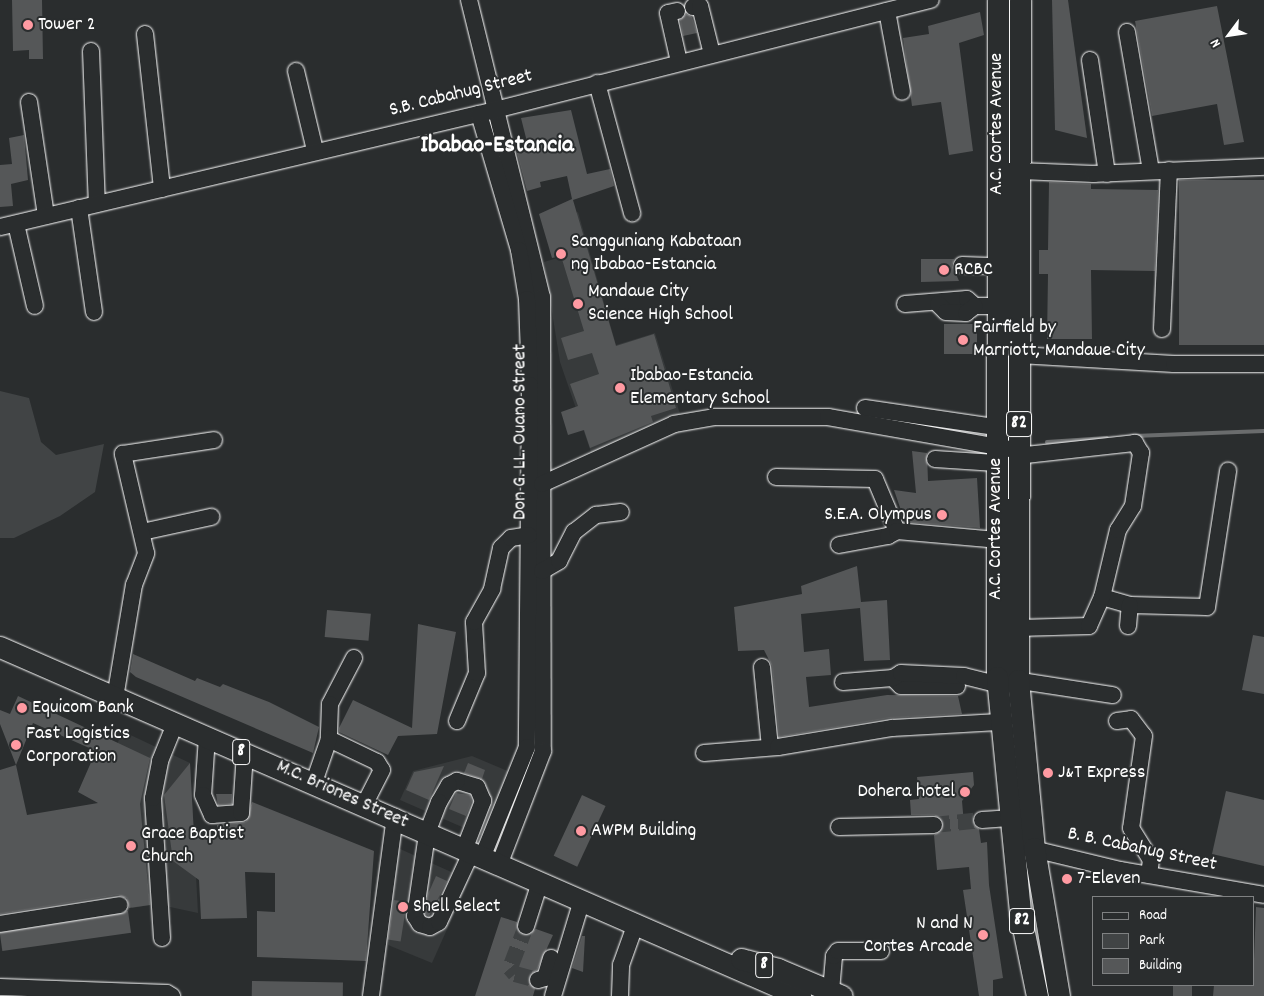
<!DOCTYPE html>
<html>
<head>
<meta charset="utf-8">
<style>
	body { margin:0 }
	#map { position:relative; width:1264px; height:996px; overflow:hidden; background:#2a2d2e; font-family:Dekko,sans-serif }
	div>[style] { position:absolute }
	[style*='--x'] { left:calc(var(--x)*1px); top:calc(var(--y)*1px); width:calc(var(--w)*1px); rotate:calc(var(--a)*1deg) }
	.built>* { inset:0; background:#373a3b }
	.green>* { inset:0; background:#414445 }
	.stream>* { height:4px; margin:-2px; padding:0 2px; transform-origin:2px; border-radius:2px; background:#6a6c6d }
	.building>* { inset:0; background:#555758; transform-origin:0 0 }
	.minor-tunnel>* { height:16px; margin-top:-8px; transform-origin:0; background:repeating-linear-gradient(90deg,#3f4243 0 16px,transparent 0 24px) }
	.roads { filter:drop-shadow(0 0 1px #fff) drop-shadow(0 0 1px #fff) }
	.minor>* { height:16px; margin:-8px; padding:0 8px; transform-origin:8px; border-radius:8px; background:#2a2d2e }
	.major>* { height:21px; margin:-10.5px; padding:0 10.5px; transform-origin:10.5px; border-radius:10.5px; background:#2a2d2e }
	.dots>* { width:14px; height:14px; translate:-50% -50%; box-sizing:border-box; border:2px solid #2a2d2e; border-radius:50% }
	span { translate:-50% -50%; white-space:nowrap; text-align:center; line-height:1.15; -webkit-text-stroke:4px #2a2d2e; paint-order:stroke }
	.shield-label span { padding:1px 4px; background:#2a2d2e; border:1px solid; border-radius:4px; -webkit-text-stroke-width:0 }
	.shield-label { font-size:19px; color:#fff; font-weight:700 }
	.poi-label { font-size:20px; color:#fff }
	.left { translate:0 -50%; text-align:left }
	.right { translate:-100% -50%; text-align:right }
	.street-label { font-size:20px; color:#fff }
	.district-label { font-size:25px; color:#fff; font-weight:700 }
	.legend { position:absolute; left:1092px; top:896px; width:162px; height:90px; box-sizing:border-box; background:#2a2d2e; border:1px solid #7f8182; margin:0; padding:6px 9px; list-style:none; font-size:15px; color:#fff }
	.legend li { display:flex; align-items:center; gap:10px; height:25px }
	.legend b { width:25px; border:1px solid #7f8182 }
	.north { position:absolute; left:1204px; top:10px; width:50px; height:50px; -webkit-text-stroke:4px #2a2d2e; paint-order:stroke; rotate:239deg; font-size:14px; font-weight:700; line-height:20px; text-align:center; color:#fff }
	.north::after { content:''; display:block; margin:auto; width:18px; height:22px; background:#fff; clip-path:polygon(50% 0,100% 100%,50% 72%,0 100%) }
</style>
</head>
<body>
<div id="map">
	<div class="built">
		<div style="clip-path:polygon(578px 212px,616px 345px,655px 333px,680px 414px,592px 455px,560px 362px,544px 262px,574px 253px,564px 219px)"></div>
		<div style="clip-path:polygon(122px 731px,190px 763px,198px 913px,156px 904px,132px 908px,115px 808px,112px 759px)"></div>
		<div style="clip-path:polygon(472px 756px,510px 772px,485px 837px,400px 800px,413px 771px)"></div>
		<div style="clip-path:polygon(398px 848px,469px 880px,432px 963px,388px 945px)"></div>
	</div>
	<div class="green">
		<div style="clip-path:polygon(0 391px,29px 398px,41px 442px,56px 455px,104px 444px,95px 492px,60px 516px,14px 538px,0 538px)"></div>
	</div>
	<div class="stream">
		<div style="--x:1134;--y:436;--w:130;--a:-2.2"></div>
		<div style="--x:1047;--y:442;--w:60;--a:-3.8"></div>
	</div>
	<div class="building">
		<div style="clip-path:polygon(12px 0,42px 0,43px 59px,29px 59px,29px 50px,13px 51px)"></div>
		<div style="clip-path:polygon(1052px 0,1068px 0,1087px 138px,1055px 130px)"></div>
		<div style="clip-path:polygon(1217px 6px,1244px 142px,1224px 145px,1217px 104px,1152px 116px,1135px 21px)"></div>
		<div style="clip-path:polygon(980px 12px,984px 35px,959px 43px,973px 151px,949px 155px,941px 102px,912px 106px,903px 38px,929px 34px,928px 26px)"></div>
		<div style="clip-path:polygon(686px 14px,692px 17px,697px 33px,683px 36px,680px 20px)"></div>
		<div style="clip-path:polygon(571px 110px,587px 174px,610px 169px,614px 186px,573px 200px,616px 346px,654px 334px,676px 408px,651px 416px,653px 422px,590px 448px,584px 430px,568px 435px,561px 412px,578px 406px,570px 384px,599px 374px,592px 353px,568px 360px,561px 338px,584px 331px,561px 256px,552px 258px,539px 214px,572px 199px,567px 176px,540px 182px,541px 187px,527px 191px,517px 153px,529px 150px,521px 118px)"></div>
		<div style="clip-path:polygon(24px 135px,28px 180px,11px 184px,13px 206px,0 207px,0 165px,12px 164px,9px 138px)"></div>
		<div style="left:1264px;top:180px;width:165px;height:85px;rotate:90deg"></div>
		<div style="clip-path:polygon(1049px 182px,1091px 184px,1091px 189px,1158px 190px,1155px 271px,1091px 270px,1092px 339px,1047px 339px,1048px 274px,1039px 274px,1039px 250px,1048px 250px)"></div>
		<div style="clip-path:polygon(921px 259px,954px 259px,952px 265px,959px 281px,921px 282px)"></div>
		<div style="left:944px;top:324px;width:33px;height:30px"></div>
		<div style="clip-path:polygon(912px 451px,927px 453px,928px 481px,977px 478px,980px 528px,905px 522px,894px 490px,916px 493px)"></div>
		<div style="clip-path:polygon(857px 566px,861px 602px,887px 600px,890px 660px,864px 661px,860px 608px,801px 614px,804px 652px,829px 649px,831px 675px,806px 677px,809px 707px,887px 695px,958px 696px,962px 714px,890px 718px,779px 737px,772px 666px,764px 650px,738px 651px,734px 607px,802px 594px,801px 586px)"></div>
		<div style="left:327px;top:610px;width:44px;height:27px;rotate:5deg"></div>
		<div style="clip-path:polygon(418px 624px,456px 632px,437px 734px,398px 736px,388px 755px,339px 732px,339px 728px,353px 700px,412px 728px)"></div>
		<div style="clip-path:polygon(1253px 635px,1264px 637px,1264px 694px,1242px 690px)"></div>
		<div style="clip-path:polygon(133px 654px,195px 681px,197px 678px,220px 687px,223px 684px,269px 702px,319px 727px,313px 753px,136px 677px,130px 672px)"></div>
		<div style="clip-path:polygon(evenodd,18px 696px,150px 758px,140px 804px,150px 905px,129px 908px,127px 898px,118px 895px,0 914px,0 770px,16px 765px,0 724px,0 710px,10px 714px,18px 696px,33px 723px,96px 751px,78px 792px,98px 803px,27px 815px,16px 765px,33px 723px)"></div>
		<div style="clip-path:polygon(190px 763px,194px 835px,218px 834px,217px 825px,246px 822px,252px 802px,374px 851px,366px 961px,257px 957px,257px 911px,275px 912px,275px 873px,245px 872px,247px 918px,201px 919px,199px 880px,173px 861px,164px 795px)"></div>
		<div style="clip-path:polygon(468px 763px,485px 770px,482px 779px,464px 773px)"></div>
		<div style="clip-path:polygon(444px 766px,429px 800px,406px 790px,414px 772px)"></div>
		<div style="clip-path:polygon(973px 772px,974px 785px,962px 801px,964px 824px,973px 824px,979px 829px,981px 843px,987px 842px,989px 885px,1003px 978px,993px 980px,993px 996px,979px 996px,963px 890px,971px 889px,969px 867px,937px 870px,934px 835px,942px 830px,943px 820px,934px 815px,911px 815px,910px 800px,919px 799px,917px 777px)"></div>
		<div style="clip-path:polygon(1226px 791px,1264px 800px,1264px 866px,1212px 854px)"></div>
		<div style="clip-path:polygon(456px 793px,470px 795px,472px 801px,466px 816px,449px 809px)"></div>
		<div style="clip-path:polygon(216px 794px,232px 794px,232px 804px,218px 805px)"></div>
		<div style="left:582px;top:795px;width:26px;height:67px;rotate:25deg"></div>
		<div style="clip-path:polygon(436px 876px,447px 881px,429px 916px,425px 914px,428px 894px)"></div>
		<div style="left:394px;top:900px;width:13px;height:40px;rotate:9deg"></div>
		<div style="clip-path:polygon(1256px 907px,1264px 908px,1264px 996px,1213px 996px,1214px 985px,1253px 985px)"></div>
		<div style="left:128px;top:911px;width:22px;height:130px;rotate:82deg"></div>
		<div style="clip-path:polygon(501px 917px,517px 922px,523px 935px,536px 929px,553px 935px,537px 970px,528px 977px,535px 989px,533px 996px,475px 996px)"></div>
		<div style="clip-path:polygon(582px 936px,585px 936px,583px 972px,572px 968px)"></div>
		<div style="left:252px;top:981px;width:91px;height:15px;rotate:1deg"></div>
		<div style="left:1173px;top:985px;width:19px;height:11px"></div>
	</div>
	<div class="minor-tunnel">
		<div style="--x:934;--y:825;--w:48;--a:-5.9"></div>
		<div style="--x:526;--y:926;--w:45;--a:110.9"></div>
		<div style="--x:510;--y:968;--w:8;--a:50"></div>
		<div style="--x:515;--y:974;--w:24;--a:15"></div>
	</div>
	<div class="roads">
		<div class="minor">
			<div style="--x:469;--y:0;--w:306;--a:76.2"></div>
			<div style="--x:542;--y:297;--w:454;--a:89.9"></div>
			<div style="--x:543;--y:751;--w:122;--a:111.1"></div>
			<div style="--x:693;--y:7;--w:7;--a:-8"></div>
			<div style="--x:700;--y:6;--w:49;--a:76"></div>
			<div style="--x:677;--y:11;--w:9;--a:167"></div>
			<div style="--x:668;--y:13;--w:50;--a:77.3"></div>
			<div style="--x:887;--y:11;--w:82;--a:79.5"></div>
			<div style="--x:1127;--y:32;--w:141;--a:80.2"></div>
			<div style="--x:145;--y:34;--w:156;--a:83.7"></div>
			<div style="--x:91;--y:51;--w:153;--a:87.8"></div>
			<div style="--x:1090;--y:60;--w:115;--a:81.5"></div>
			<div style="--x:296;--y:71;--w:81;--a:76.5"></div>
			<div style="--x:597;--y:83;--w:135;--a:74.9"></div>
			<div style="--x:29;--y:102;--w:115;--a:81.5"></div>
			<div style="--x:479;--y:114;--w:142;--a:73.6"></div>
			<div style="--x:519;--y:250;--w:50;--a:80.7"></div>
			<div style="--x:527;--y:299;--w:86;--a:88"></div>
			<div style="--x:530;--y:385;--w:362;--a:90.5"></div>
			<div style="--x:527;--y:747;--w:120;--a:112.1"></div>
			<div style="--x:1019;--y:171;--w:75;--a:2.3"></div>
			<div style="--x:1094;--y:174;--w:170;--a:-2.4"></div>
			<div style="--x:79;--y:208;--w:105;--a:81.8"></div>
			<div style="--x:16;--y:224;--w:84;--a:77"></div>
			<div style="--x:0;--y:227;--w:492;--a:-13.3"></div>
			<div style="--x:479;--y:114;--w:466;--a:-14.2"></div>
			<div style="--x:962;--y:265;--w:35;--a:2"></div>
			<div style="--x:905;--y:304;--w:62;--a:-4.6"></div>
			<div style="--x:967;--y:299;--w:11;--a:41"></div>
			<div style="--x:975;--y:306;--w:22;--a:0"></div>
			<div style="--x:938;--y:304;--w:11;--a:45"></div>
			<div style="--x:946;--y:312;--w:20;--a:3"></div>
			<div style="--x:966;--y:313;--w:11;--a:-38"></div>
			<div style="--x:1162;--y:329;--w:159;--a:-87.5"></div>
			<div style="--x:1019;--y:355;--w:155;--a:3.3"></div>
			<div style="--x:1174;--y:364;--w:90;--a:0"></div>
			<div style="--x:865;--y:408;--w:146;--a:8.3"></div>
			<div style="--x:935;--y:459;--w:61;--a:3.8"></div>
			<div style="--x:776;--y:477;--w:99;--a:1.2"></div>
			<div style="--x:875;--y:479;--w:56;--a:67.1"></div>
			<div style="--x:542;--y:484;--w:145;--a:-24.4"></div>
			<div style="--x:674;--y:424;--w:42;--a:-9.7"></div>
			<div style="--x:715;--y:417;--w:113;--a:0"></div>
			<div style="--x:828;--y:417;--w:184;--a:10"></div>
			<div style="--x:142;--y:532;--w:71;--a:-12.3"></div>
			<div style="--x:839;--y:545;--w:50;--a:-10.4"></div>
			<div style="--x:888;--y:536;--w:10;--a:-29"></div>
			<div style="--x:897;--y:531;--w:100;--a:5.1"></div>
			<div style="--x:542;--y:571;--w:20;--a:-30"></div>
			<div style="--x:559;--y:561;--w:33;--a:-63"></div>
			<div style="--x:574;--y:532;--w:28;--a:-38"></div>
			<div style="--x:596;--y:515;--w:25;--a:-7"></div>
			<div style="--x:1102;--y:597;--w:29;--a:16"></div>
			<div style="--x:1130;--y:605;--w:77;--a:1.5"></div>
			<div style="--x:1207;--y:607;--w:138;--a:-81.2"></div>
			<div style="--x:1128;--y:626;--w:21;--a:-85"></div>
			<div style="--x:1018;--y:628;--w:71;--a:-1.6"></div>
			<div style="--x:1089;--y:626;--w:32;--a:-66"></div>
			<div style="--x:1102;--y:597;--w:69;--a:-76.6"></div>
			<div style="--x:1118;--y:530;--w:28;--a:-58"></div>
			<div style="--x:1133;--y:506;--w:54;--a:-81.4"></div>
			<div style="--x:1141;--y:453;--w:12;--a:-121"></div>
			<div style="--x:1135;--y:443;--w:118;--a:173.7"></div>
			<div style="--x:354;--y:658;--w:52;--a:117.6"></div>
			<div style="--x:330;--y:704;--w:35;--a:92"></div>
			<div style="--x:329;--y:739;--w:53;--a:25.6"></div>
			<div style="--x:377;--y:762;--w:9;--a:58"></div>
			<div style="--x:382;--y:770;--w:37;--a:117"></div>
			<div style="--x:762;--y:667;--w:80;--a:84.3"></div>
			<div style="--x:893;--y:678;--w:11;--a:45"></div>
			<div style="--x:901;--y:686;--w:56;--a:0"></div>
			<div style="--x:1008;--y:679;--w:106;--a:8.7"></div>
			<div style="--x:843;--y:682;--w:50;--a:-4.6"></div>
			<div style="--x:893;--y:678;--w:9;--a:-32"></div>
			<div style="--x:901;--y:673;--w:63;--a:2.7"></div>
			<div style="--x:964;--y:676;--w:34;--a:14"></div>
			<div style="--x:115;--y:698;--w:115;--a:-80.5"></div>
			<div style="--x:134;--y:585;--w:34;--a:-69"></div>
			<div style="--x:146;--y:553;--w:102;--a:-103.1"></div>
			<div style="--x:123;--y:454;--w:92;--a:-8.7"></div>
			<div style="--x:457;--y:721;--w:52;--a:-67.4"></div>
			<div style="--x:477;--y:673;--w:51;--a:-93.4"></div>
			<div style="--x:474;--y:622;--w:38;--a:-61"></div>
			<div style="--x:492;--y:589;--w:42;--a:-77.6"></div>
			<div style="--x:501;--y:548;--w:14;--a:-45"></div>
			<div style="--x:511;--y:538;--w:18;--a:-9"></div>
			<div style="--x:1117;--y:721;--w:14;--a:-8"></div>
			<div style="--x:1131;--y:719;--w:21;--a:53"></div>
			<div style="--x:1144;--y:736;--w:93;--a:98"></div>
			<div style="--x:1131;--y:828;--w:38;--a:58"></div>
			<div style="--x:1151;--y:860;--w:15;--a:98"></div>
			<div style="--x:207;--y:737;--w:58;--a:93.9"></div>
			<div style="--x:203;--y:795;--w:22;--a:66"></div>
			<div style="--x:212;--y:815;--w:29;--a:-4"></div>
			<div style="--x:241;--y:813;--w:60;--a:-86.2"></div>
			<div style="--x:704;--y:753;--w:74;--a:-4.6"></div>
			<div style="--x:778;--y:747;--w:116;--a:-9.5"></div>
			<div style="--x:892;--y:728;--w:107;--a:-3.2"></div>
			<div style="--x:314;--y:782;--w:46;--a:-70.8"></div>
			<div style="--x:982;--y:820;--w:27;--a:-4"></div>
			<div style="--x:839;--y:827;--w:95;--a:-1.2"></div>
			<div style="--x:1025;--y:847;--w:98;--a:13.6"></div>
			<div style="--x:1120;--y:870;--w:146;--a:9.8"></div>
			<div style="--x:464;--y:850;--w:53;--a:-68.8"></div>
			<div style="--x:483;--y:801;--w:15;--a:-113"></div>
			<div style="--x:477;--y:787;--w:21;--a:-163"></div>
			<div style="--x:457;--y:781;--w:9;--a:153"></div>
			<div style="--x:449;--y:785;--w:20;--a:120"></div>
			<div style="--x:439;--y:802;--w:34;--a:111"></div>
			<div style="--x:427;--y:834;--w:83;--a:98.3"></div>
			<div style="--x:415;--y:916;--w:9;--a:58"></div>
			<div style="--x:420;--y:924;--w:10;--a:17"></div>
			<div style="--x:430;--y:927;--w:10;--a:-29"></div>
			<div style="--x:439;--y:922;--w:76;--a:-65.1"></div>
			<div style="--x:0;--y:924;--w:121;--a:-9"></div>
			<div style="--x:526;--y:926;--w:46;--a:-72.3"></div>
			<div style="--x:162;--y:938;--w:140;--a:-93.7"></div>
			<div style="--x:153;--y:798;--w:38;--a:-79"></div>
			<div style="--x:160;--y:761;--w:40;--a:-68"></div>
			<div style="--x:538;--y:980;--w:7;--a:-16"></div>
			<div style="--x:545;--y:978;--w:21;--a:-73"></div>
			<div style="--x:0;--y:987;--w:167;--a:2.1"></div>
			<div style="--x:167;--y:993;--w:6;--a:31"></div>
			<div style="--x:831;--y:991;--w:35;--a:-85"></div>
			<div style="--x:834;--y:956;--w:6;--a:-51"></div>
			<div style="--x:838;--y:951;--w:43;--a:0"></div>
			<div style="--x:371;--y:996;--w:181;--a:-82.4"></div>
			<div style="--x:553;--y:996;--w:100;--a:-73.2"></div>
			<div style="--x:620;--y:996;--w:31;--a:-88"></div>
			<div style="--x:621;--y:965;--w:45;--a:-70.3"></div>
		</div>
		<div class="major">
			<div style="--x:998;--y:0;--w:677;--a:90.08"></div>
			<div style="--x:997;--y:677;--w:237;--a:84.4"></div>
			<div style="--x:1020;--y:913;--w:85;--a:78.4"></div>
			<div style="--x:1020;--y:0;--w:680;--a:90.17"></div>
			<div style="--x:1018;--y:680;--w:169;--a:84.6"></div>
			<div style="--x:1034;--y:848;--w:150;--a:80.4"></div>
			<div style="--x:0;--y:647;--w:873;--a:23.57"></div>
			<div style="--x:741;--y:959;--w:38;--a:15"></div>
			<div style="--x:778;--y:969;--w:69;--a:22.9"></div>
		</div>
	</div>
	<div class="dots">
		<div style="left:28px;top:25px;background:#ff9aa2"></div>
		<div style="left:561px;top:254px;background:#ff9aa2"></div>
		<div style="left:944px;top:270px;background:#ff9aa2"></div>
		<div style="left:578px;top:304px;background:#ff9aa2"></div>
		<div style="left:963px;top:340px;background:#ff9aa2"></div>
		<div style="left:620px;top:388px;background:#ff9aa2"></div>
		<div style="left:942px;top:515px;background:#ff9aa2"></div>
		<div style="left:22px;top:708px;background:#ff9aa2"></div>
		<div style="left:16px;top:745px;background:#ff9aa2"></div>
		<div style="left:1048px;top:773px;background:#ff9aa2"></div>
		<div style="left:965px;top:792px;background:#ff9aa2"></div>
		<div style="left:581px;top:831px;background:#ff9aa2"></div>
		<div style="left:131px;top:846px;background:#ff9aa2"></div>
		<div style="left:1067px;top:879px;background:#ff9aa2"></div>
		<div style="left:403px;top:907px;background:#ff9aa2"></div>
		<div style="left:983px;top:935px;background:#ff9aa2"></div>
	</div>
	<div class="shield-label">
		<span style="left:1019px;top:424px">82</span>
		<span style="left:241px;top:752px">8</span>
		<span style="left:1022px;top:921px">82</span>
		<span style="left:764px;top:965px">8</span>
	</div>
	<div class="poi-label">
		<span class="left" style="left:38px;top:25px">Tower 2</span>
		<span class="left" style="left:571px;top:254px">Sangguniang Kabataan<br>ng Ibabao-Estancia</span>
		<span class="left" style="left:954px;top:270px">RCBC</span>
		<span class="left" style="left:588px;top:304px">Mandaue City<br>Science High School</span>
		<span class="left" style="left:973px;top:340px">Fairfield by<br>Marriott, Mandaue City</span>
		<span class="left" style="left:630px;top:388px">Ibabao-Estancia<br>Elementary School</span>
		<span class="right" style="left:932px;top:515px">S.E.A. Olympus</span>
		<span class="left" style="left:32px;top:708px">Equicom Bank</span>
		<span class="left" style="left:26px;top:746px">Fast Logistics<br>Corporation</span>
		<span class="left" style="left:1058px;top:773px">J&amp;T Express</span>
		<span class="right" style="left:955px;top:792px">Dohera hotel</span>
		<span class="left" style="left:591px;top:831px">AWPM Building</span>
		<span class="left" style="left:141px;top:846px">Grace Baptist<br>Church</span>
		<span class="left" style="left:1077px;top:879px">7-Eleven</span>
		<span class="left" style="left:413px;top:907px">Shell Select</span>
		<span class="right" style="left:973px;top:936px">N and N<br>Cortes Arcade</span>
	</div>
	<div class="street-label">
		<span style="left:461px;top:94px;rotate:-14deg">S.B. Cabahug Street</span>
		<span style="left:997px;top:124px;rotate:-90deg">A.C. Cortes Avenue</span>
		<span style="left:521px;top:432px;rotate:-90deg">Don G. LL. Ouano Street</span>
		<span style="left:996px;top:529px;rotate:-90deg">A.C. Cortes Avenue</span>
		<span style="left:342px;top:795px;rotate:24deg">M.C. Briones Street</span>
		<span style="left:1142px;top:850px;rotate:12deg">B. B. Cabahug Street</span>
	</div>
	<div class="district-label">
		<span style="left:497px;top:146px">Ibabao-Estancia</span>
	</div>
	<ul class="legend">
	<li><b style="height:6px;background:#2a2d2e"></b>Road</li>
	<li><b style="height:14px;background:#414445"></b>Park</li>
	<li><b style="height:14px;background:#555758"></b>Building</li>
	</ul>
	<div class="north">N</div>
</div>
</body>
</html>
